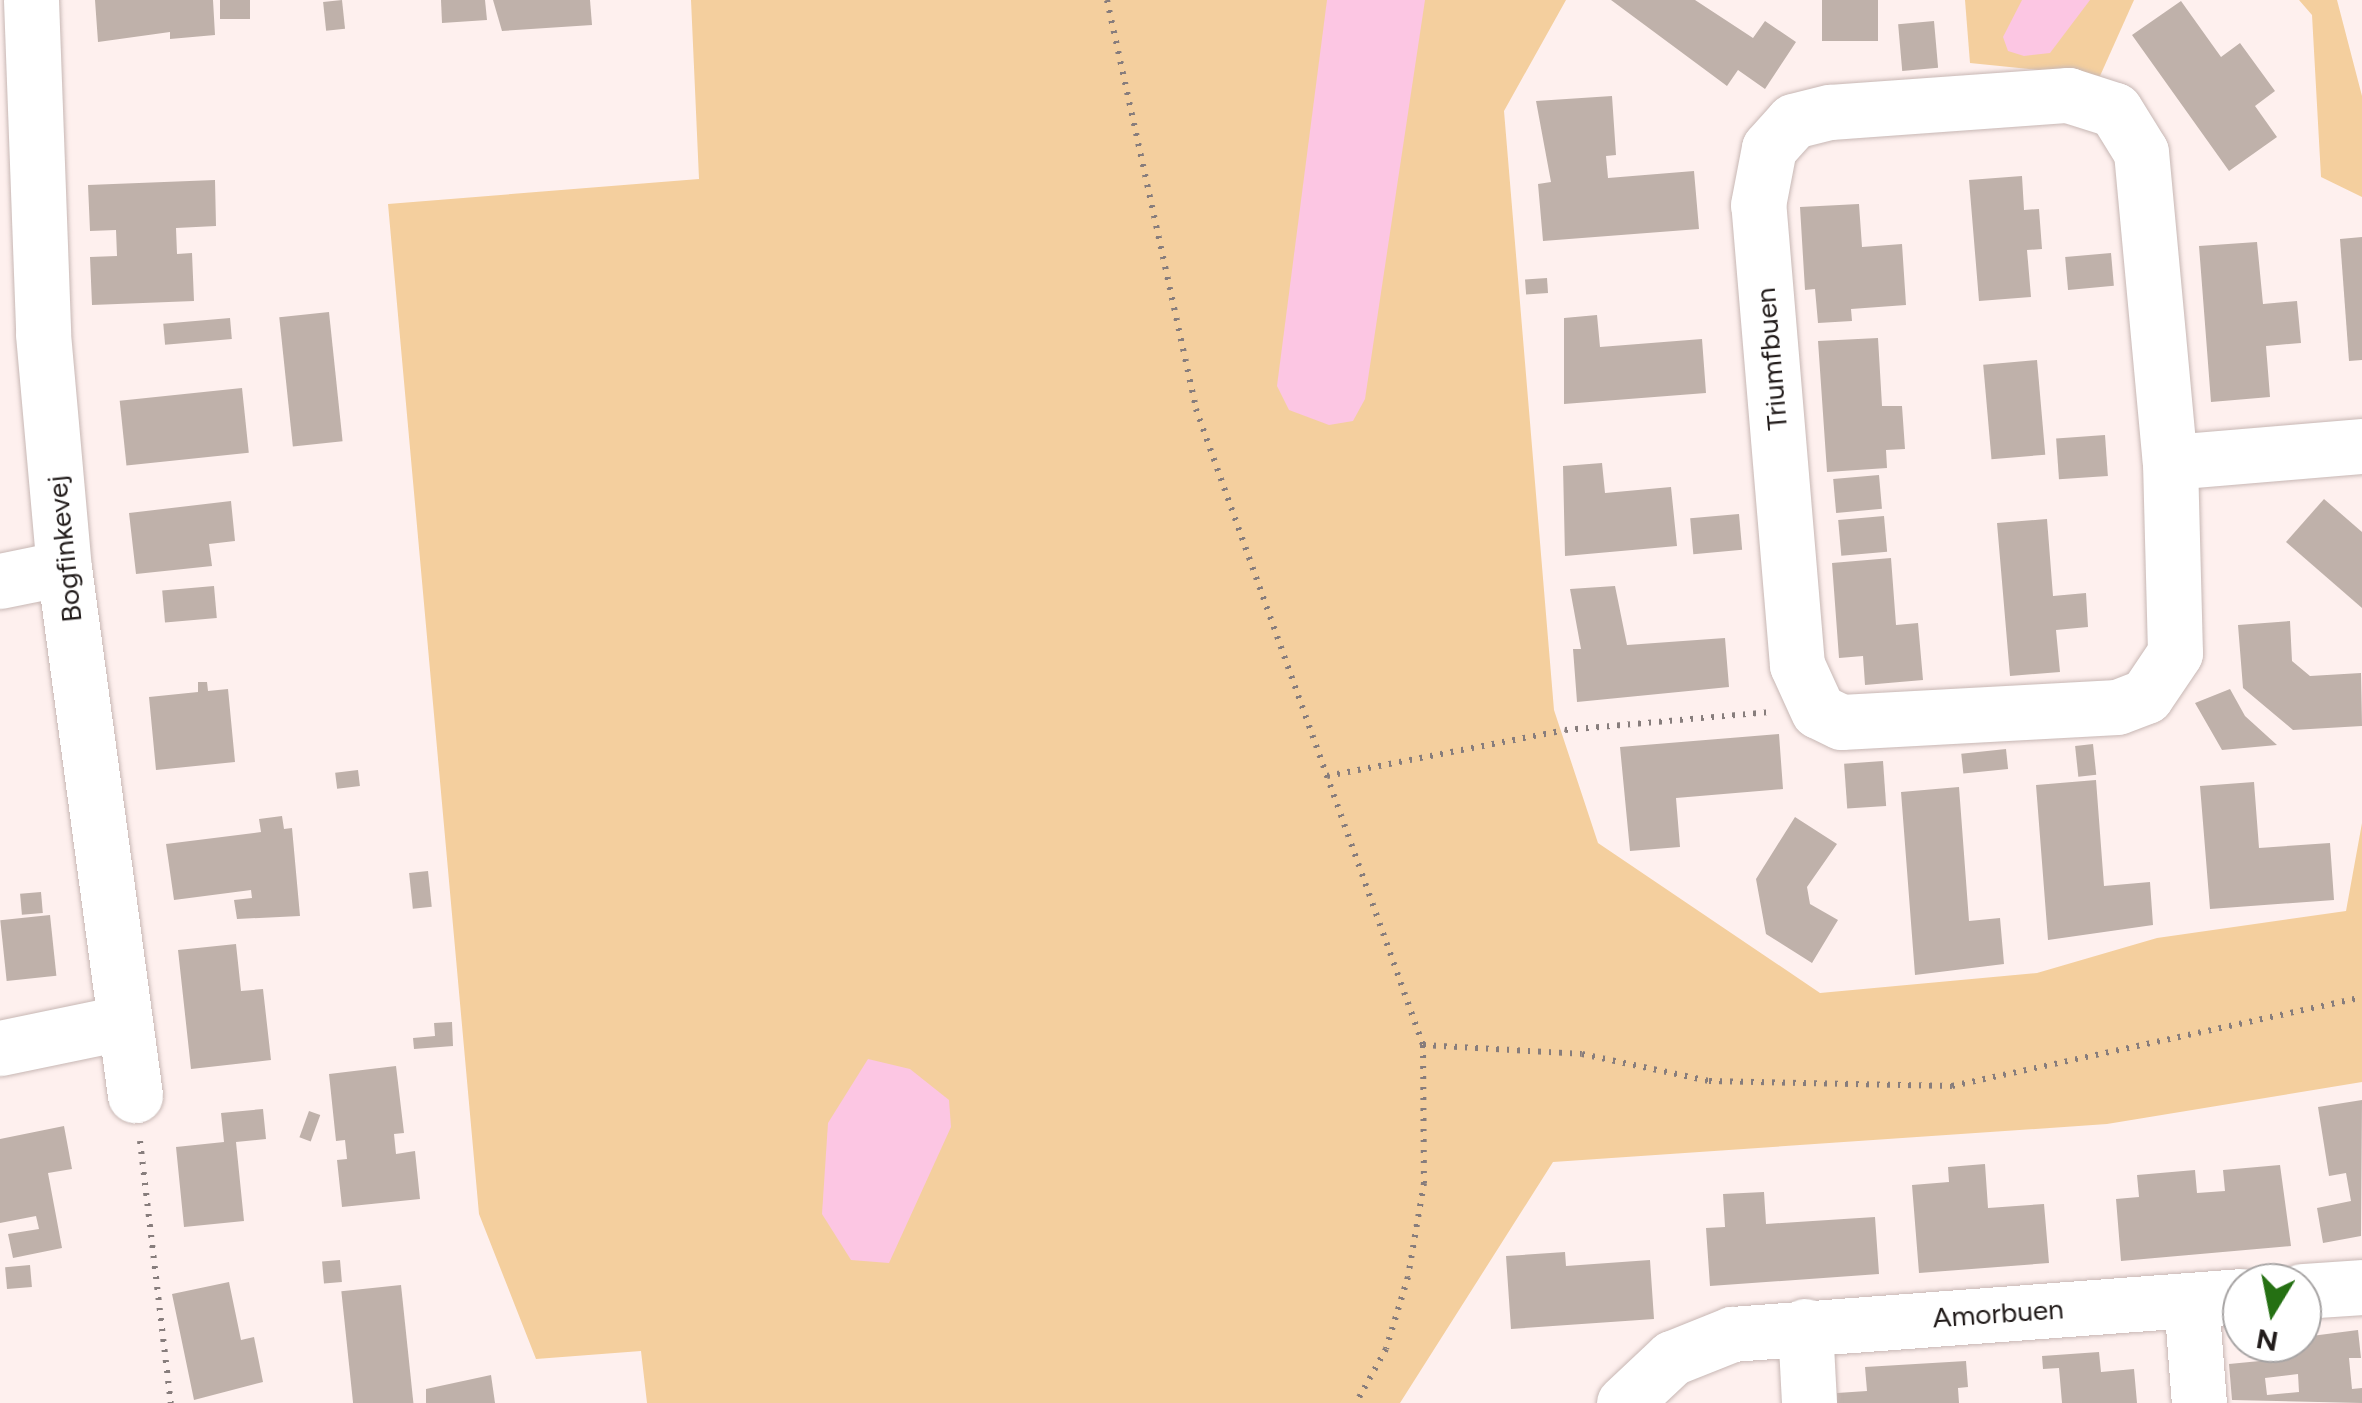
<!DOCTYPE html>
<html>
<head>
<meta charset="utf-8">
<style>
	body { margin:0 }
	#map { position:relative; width:2362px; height:1403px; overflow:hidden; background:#fef0ee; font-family:Figtree,sans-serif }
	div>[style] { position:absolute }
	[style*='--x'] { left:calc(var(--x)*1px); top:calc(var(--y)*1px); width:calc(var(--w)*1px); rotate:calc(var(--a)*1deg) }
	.green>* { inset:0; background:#f4cf9e }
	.water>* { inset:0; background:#fcc6e3 }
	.building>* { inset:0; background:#bfb1aa; transform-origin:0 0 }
	.path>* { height:6px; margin-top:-3px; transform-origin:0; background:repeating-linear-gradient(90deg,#877d7c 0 2.5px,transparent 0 10.5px) }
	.roads { filter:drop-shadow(0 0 2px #c7b7b4) drop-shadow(0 0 2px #c7b7b4) }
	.minor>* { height:55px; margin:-27.5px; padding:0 27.5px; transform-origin:27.5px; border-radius:27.5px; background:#fff }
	span { translate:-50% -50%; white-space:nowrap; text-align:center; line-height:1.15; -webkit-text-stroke:8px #fff; paint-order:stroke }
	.street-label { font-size:28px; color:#221c1b }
	.north { position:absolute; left:2222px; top:1263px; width:100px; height:100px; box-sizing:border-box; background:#fff; border:2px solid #a7a4a4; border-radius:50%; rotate:190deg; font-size:28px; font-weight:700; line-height:40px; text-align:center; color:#221c1b }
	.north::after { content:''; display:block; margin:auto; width:35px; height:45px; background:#257013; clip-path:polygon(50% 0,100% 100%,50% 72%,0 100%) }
</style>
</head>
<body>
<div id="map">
	<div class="green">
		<div style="clip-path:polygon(691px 0,1566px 0,1504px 111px,1554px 710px,1598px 843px,1820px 993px,2037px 973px,2157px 938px,2346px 911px,2362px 823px,2362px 1082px,2107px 1124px,1553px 1162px,1400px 1403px,647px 1403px,641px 1351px,536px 1359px,479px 1214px,388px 204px,699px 179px)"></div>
		<div style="clip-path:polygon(1965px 0,2134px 0,2100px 76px,1970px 63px)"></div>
		<div style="clip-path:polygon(2299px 0,2337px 0,2362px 96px,2362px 197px,2321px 177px,2312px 15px)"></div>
	</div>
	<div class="water">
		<div style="clip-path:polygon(1327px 0,1425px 0,1365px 399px,1353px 421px,1329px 425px,1289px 410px,1277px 386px)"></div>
		<div style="clip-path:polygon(2022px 0,2090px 0,2050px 53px,2024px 56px,2008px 51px,2003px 37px)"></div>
		<div style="clip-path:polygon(868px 1059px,910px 1069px,949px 1100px,951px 1127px,889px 1263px,851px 1260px,822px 1214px,828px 1123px)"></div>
	</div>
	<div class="building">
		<div style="clip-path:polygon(95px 0,213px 0,215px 35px,170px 39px,170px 32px,98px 42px)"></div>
		<div style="left:220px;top:0;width:30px;height:19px"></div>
		<div style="left:342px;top:0;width:29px;height:19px;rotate:84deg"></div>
		<div style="clip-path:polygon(441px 0,485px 0,487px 20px,442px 23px)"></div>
		<div style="clip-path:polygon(493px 0,590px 0,592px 25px,502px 31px)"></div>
		<div style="clip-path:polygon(1611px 0,1695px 0,1753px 38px,1765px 21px,1796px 42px,1765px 89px,1738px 70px,1727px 86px)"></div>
		<div style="left:1822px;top:0;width:56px;height:41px"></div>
		<div style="clip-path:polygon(2181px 1px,2221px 57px,2240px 43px,2275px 91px,2255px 106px,2277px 137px,2229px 171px,2132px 35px)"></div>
		<div style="left:1934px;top:21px;width:47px;height:36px;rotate:85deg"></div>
		<div style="clip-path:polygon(1612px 96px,1616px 155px,1606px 156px,1608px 178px,1694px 171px,1699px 229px,1543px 241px,1538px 184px,1551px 182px,1536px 101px)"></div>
		<div style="clip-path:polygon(2022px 176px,2024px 210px,2039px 209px,2042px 249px,2027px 250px,2031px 297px,1979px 301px,1969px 180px)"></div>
		<div style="clip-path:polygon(215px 180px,216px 226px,176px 228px,177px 254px,192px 253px,194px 301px,92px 305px,90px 257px,117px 256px,116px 230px,90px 231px,88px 185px)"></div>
		<div style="clip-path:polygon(1859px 204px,1862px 247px,1902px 244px,1906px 305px,1851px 309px,1852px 321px,1818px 323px,1815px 289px,1805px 290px,1800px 207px)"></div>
		<div style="clip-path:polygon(2362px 237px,2362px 360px,2349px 361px,2340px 239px)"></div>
		<div style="clip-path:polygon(2257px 242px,2263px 304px,2297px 301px,2301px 343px,2266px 346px,2270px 397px,2211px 402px,2199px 246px)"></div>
		<div style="left:2111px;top:253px;width:33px;height:46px;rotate:85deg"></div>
		<div style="left:1547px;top:278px;width:15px;height:22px;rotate:86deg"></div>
		<div style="left:329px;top:312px;width:130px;height:50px;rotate:84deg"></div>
		<div style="clip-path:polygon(1597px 315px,1600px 347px,1702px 339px,1706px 393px,1564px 404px,1564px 318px)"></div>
		<div style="left:230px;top:318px;width:21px;height:67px;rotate:85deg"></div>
		<div style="clip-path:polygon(1878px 338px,1882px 406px,1902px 406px,1905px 449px,1886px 450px,1887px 468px,1827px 472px,1818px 341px)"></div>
		<div style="left:2037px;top:360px;width:95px;height:54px;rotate:85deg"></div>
		<div style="left:242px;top:388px;width:65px;height:123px;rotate:84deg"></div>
		<div style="left:2105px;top:435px;width:41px;height:49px;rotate:86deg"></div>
		<div style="clip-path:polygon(1602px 463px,1605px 493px,1671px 487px,1677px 546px,1565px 556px,1563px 466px)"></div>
		<div style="left:1879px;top:475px;width:34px;height:46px;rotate:85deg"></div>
		<div style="clip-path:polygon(2324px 499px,2362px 532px,2362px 608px,2286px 542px)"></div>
		<div style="clip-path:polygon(231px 501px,235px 541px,209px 544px,212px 566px,136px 574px,129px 513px)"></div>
		<div style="left:1739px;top:514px;width:36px;height:49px;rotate:85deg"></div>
		<div style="left:1884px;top:516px;width:36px;height:46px;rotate:85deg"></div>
		<div style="clip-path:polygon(2047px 519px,2053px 596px,2086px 593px,2088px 627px,2056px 630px,2060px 672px,2010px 676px,1997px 523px)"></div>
		<div style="clip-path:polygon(1891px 558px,1896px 625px,1918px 623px,1923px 680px,1865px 685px,1863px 656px,1839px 658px,1832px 563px)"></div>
		<div style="left:214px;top:586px;width:32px;height:52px;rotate:85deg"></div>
		<div style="clip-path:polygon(1615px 586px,1627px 645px,1725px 638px,1729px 687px,1577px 702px,1573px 649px,1581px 649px,1570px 589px)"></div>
		<div style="clip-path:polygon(2290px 621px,2292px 661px,2310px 676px,2361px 673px,2362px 726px,2293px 730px,2243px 688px,2238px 625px)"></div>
		<div style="clip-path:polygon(198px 682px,207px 682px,208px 691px,228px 689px,235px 762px,156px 770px,149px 697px,198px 692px)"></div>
		<div style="clip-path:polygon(2230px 689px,2245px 716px,2277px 745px,2222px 750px,2195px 703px)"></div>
		<div style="clip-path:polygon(1779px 734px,1783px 789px,1676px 798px,1680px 847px,1630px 851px,1620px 747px)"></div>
		<div style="left:2093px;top:744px;width:31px;height:18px;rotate:84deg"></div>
		<div style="left:2006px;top:749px;width:20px;height:45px;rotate:84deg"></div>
		<div style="left:1883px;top:761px;width:45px;height:39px;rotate:86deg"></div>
		<div style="left:358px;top:770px;width:16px;height:23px;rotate:83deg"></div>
		<div style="clip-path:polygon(2096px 780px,2104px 886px,2150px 882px,2153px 925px,2048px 940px,2036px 785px)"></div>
		<div style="clip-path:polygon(2254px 782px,2259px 848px,2330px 843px,2334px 900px,2210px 909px,2200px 786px)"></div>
		<div style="clip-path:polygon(1959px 787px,1969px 921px,2000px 918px,2004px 964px,1915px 975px,1901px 792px)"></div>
		<div style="clip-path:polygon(282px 816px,284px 829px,292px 828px,300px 916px,237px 919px,234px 900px,252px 898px,251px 890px,174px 900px,166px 844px,261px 832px,259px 819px)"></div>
		<div style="clip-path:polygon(1795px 817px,1837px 844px,1807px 887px,1810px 904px,1838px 920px,1812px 963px,1766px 934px,1756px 879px)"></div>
		<div style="left:428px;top:871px;width:36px;height:19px;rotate:84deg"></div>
		<div style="left:41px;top:892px;width:21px;height:21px;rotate:85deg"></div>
		<div style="left:50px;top:915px;width:61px;height:50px;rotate:84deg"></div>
		<div style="clip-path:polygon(236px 944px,241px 991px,263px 989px,271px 1060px,191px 1069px,178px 950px)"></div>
		<div style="clip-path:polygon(452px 1022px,453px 1046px,414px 1049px,413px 1038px,435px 1036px,434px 1023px)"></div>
		<div style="clip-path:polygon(396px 1066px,404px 1133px,394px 1134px,396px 1154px,415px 1151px,420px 1199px,342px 1207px,337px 1160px,347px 1159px,345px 1140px,336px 1141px,329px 1074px)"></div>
		<div style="clip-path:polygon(2362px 1100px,2361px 1236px,2323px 1243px,2317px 1208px,2351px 1201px,2346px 1173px,2329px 1176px,2318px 1107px)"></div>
		<div style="clip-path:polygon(263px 1109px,266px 1139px,236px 1142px,244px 1221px,184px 1227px,176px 1147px,224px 1142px,221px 1113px)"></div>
		<div style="left:309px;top:1111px;width:12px;height:28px;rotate:20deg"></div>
		<div style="clip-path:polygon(64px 1126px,72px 1169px,48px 1173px,62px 1248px,13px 1258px,8px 1234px,39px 1229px,36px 1216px,0 1223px,0 1139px)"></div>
		<div style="clip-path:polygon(1985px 1164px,1988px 1208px,2044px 1204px,2049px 1263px,1919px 1273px,1912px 1185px,1949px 1182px,1948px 1167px)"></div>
		<div style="clip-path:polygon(2280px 1165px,2291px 1246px,2121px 1261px,2116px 1199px,2139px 1197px,2137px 1175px,2195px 1170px,2197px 1193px,2225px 1191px,2223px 1170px)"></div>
		<div style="clip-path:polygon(1764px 1192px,1766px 1224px,1875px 1217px,1879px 1274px,1710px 1286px,1706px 1228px,1725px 1227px,1723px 1194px)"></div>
		<div style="clip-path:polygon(1565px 1252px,1566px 1266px,1650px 1260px,1654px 1319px,1511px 1329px,1506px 1256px)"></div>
		<div style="left:340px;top:1260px;width:22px;height:18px;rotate:85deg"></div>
		<div style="left:30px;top:1265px;width:22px;height:25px;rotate:85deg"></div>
		<div style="clip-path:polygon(229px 1282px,241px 1340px,254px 1337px,263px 1382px,194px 1400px,172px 1294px)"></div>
		<div style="left:401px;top:1285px;width:119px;height:60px;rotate:84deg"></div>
		<div style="clip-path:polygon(evenodd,2358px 1330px,2361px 1358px,2349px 1358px,2352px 1389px,2362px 1388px,2362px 1403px,2232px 1400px,2229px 1364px,2260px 1361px,2258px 1343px,2358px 1330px,2298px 1374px,2299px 1392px,2267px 1395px,2265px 1378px,2298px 1374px)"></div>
		<div style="clip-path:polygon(2099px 1352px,2101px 1372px,2134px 1369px,2137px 1403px,2062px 1403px,2059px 1368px,2043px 1369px,2042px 1356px)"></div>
		<div style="clip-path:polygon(1966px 1361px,1968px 1387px,1958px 1388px,1959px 1403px,1837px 1403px,1837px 1393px,1867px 1391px,1865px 1367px)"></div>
		<div style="clip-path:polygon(491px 1375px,495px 1403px,426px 1403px,426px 1389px)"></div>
	</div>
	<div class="path">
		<div style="--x:1107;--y:0;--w:419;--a:77.7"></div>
		<div style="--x:1196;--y:409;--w:675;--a:70.36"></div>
		<div style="--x:1423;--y:1045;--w:138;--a:89.6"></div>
		<div style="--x:1424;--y:1183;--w:95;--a:99.7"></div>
		<div style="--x:1408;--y:1277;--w:75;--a:107"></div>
		<div style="--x:1386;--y:1349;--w:62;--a:119.1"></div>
		<div style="--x:1327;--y:776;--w:242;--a:-10.9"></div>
		<div style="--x:1565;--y:730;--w:205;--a:-5"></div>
		<div style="--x:1423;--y:1045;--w:159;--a:3.2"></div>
		<div style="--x:1582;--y:1054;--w:130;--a:12"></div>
		<div style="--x:1709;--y:1081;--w:243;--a:1.2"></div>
		<div style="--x:1952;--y:1086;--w:420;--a:-12.2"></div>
		<div style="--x:140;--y:1141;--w:264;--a:83.3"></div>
	</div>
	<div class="roads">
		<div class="minor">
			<div style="--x:31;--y:0;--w:334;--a:87.9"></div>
			<div style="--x:43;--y:334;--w:235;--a:84.9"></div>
			<div style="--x:64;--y:568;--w:532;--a:82.33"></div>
			<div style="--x:2068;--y:95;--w:49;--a:17.7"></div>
			<div style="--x:2115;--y:110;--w:49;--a:58.2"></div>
			<div style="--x:2141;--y:152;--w:311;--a:84.7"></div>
			<div style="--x:2170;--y:462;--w:191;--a:88.5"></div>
			<div style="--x:2175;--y:653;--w:52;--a:124"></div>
			<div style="--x:2146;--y:696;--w:31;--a:159"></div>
			<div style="--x:2117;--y:707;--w:276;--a:176.9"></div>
			<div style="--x:1841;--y:722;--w:25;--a:-154"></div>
			<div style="--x:1818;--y:711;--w:51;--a:-114.5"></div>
			<div style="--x:1797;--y:665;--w:462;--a:-94.8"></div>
			<div style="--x:1758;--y:205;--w:58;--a:-79.1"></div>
			<div style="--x:1769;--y:148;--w:36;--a:-48"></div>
			<div style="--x:1793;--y:121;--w:38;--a:-14"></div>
			<div style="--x:1830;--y:112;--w:239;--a:-4.1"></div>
			<div style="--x:2170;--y:462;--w:193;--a:-4.8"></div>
			<div style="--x:0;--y:581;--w:65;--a:-11.5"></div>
			<div style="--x:0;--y:1048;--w:124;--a:-11.7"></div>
			<div style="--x:2302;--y:1291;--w:60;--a:-3.8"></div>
			<div style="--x:2191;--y:1300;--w:103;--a:85.6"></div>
			<div style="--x:1805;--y:1326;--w:77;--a:87"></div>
			<div style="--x:1624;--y:1403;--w:66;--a:-43.2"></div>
			<div style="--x:1672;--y:1358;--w:65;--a:-21.8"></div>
			<div style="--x:1732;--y:1334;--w:511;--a:-4.26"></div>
		</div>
	</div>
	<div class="street-label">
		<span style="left:1771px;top:359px;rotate:-95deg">Triumfbuen</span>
		<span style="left:64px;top:549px;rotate:-96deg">Bogfinkevej</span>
		<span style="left:1998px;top:1313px;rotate:-4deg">Amorbuen</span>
	</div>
	<div class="north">N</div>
</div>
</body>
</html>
